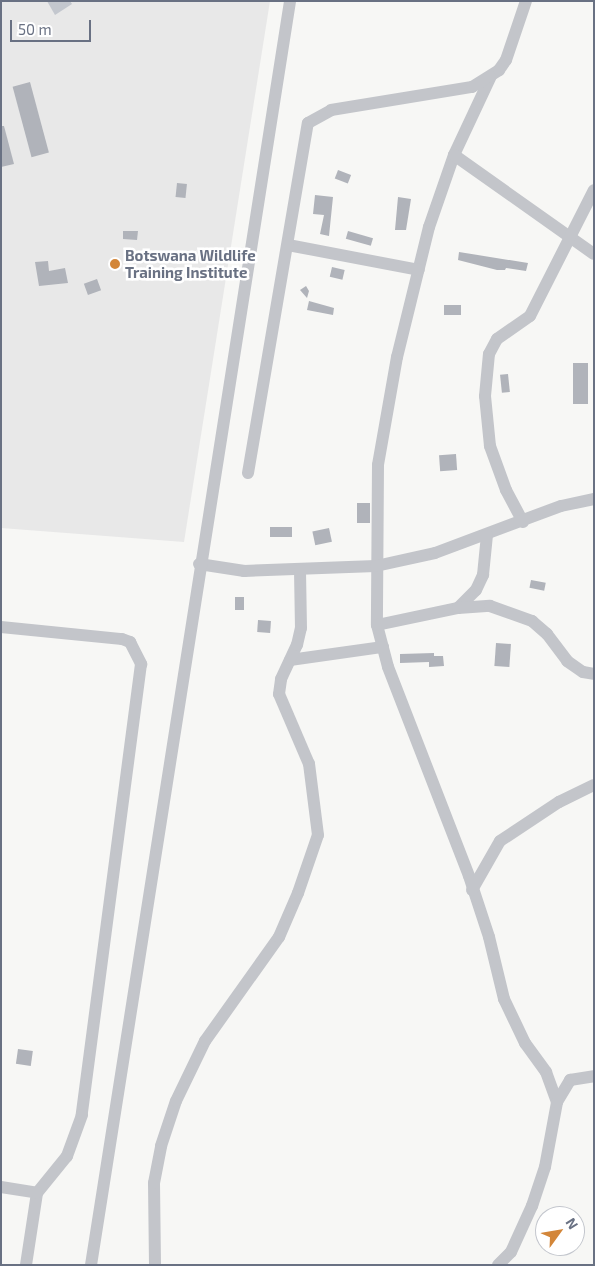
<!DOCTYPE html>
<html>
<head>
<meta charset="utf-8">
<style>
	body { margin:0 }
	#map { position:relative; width:595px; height:1266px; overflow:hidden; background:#f7f7f5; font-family:"Exo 2",sans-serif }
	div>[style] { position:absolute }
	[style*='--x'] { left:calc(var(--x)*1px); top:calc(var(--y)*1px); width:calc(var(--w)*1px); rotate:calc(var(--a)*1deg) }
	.built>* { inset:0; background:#e8e8e8 }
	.water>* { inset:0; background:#c3c7ce }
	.building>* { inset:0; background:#b0b3ba; transform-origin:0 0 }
	.street>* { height:12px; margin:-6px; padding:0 6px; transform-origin:6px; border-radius:6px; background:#c3c5ca }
	.dots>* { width:14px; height:14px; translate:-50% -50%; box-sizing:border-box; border:2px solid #fff; border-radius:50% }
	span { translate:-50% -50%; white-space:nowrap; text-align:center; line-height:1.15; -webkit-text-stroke:5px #fff; paint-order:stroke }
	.poi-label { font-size:15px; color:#697183; font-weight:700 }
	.left { translate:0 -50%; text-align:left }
	.frame { position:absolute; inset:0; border:2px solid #697183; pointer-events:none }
	.north { position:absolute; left:535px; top:1206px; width:50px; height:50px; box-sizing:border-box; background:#fff; border:1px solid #c3c6cd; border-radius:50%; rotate:58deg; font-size:14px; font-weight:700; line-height:20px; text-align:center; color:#697183 }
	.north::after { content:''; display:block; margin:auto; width:18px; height:22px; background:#d38639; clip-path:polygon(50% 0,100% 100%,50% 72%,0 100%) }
	.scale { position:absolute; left:10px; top:20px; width:81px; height:22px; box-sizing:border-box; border:2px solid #697183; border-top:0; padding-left:6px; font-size:15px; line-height:18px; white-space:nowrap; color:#697183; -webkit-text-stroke:4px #fff; paint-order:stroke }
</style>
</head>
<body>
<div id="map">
	<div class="built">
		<div style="clip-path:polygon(1px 1px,270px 1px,184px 542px,1px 528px)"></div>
	</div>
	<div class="water">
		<div style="clip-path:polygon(47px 1px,70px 1px,72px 4px,55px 15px)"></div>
	</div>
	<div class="building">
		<div style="left:30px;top:82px;width:73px;height:18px;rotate:75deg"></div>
		<div style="clip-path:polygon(1px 126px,4px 126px,14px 164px,1px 167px)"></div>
		<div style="left:338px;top:170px;width:14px;height:9px;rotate:21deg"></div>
		<div style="left:177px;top:183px;width:10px;height:14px;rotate:6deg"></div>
		<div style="clip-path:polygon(315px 195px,333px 197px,329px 236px,320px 234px,324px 215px,313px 214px)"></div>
		<div style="clip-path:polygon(398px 197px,411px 199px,406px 230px,395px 230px)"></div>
		<div style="clip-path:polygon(123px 231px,138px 231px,137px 240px,123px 239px)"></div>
		<div style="left:348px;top:231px;width:26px;height:8px;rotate:16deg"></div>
		<div style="clip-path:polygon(459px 252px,528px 263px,526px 271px,506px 268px,505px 270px,497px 270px,458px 260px)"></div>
		<div style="clip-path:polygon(48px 261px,49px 271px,65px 268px,68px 283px,39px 286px,35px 262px)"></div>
		<div style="left:332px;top:267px;width:13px;height:10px;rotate:13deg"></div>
		<div style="left:97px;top:279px;width:12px;height:14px;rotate:70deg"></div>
		<div style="clip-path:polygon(306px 286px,309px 291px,307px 298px,300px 290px)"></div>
		<div style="clip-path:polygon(309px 301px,334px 308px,333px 315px,307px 310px)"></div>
		<div style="left:444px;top:305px;width:17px;height:10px"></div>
		<div style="left:573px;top:363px;width:15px;height:41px"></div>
		<div style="left:508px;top:374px;width:18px;height:8px;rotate:84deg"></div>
		<div style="left:456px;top:454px;width:16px;height:17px;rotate:86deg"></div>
		<div style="left:357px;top:503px;width:13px;height:20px"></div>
		<div style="left:270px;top:527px;width:22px;height:10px"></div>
		<div style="left:329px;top:528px;width:14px;height:17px;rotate:78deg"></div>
		<div style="left:531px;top:580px;width:15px;height:8px;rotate:11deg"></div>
		<div style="left:235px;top:597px;width:9px;height:13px"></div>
		<div style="left:258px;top:620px;width:13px;height:12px;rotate:4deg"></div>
		<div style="left:496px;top:643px;width:15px;height:23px;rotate:4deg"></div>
		<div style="clip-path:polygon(434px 653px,434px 656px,443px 656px,444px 666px,429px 667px,429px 662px,400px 663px,400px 654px)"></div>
		<div style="left:18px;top:1049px;width:15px;height:15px;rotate:8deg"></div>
	</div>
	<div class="street">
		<div style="--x:491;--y:76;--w:87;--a:115.1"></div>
		<div style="--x:454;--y:155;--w:76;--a:109.1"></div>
		<div style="--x:429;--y:227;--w:134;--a:103.8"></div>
		<div style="--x:397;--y:357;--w:110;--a:100"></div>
		<div style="--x:378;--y:465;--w:160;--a:90.4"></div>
		<div style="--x:377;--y:625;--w:43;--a:75.3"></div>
		<div style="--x:388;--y:667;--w:224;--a:68.8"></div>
		<div style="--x:469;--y:876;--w:64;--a:71.8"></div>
		<div style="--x:489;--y:937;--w:64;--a:76.4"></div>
		<div style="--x:504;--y:999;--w:49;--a:64.5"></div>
		<div style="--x:525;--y:1043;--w:36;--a:54"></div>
		<div style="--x:546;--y:1072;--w:32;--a:70"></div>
		<div style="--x:454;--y:155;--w:171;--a:35.3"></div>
		<div style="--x:288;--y:245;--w:133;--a:10.8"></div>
		<div style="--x:248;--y:473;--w:355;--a:-80.3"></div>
		<div style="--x:308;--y:123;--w:26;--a:-29"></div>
		<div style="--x:331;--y:110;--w:143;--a:-9.3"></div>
		<div style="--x:472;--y:87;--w:32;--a:-32"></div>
		<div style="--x:499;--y:70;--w:12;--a:-55"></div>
		<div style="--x:506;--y:60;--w:62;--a:-71.3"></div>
		<div style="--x:523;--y:522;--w:36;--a:-118"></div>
		<div style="--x:506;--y:490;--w:47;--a:-110"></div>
		<div style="--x:490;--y:446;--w:50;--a:-95.7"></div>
		<div style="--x:485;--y:396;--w:42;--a:-84.6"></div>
		<div style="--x:489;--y:354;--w:17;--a:-62"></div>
		<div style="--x:497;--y:339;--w:40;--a:-34.9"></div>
		<div style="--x:530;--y:316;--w:141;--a:-63.1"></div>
		<div style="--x:199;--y:564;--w:46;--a:8.8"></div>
		<div style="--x:244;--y:571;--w:132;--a:-2.2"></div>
		<div style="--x:376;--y:566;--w:60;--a:-12.4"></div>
		<div style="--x:435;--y:553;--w:134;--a:-20.5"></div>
		<div style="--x:561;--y:506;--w:34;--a:-12"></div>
		<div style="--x:458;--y:608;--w:25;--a:-45"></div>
		<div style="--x:476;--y:590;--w:17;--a:-65"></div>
		<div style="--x:483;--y:575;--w:40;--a:-84.3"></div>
		<div style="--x:377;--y:625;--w:83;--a:-11.9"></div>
		<div style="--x:458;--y:608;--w:32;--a:-4"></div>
		<div style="--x:490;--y:606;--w:45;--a:19.7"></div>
		<div style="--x:532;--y:621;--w:20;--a:41"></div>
		<div style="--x:547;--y:634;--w:34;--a:53"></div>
		<div style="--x:567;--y:661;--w:19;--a:35"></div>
		<div style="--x:583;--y:672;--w:11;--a:10"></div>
		<div style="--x:1;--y:627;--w:122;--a:5.7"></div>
		<div style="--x:122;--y:639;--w:9;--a:21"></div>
		<div style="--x:130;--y:642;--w:25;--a:63"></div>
		<div style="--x:141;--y:664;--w:455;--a:97.5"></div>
		<div style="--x:82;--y:1115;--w:44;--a:110.1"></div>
		<div style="--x:67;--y:1156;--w:48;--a:129"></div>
		<div style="--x:37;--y:1193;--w:73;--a:98.7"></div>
		<div style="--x:290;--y:660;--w:94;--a:-8"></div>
		<div style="--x:472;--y:890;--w:56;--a:-60.3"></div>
		<div style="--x:500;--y:841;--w:71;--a:-33.5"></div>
		<div style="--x:559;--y:802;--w:39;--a:-26"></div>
		<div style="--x:1;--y:1187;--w:36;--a:9"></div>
		<div style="--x:91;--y:1265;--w:1280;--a:-81.05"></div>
		<div style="--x:155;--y:1265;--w:82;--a:-90.7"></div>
		<div style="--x:154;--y:1183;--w:38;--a:-79"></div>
		<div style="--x:161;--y:1146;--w:47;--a:-71.6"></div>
		<div style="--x:176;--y:1101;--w:67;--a:-64.2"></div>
		<div style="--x:205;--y:1041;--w:128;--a:-54.6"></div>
		<div style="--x:279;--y:937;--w:48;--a:-66.6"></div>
		<div style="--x:298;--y:893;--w:61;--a:-71"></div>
		<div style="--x:318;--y:835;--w:72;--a:-97.2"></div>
		<div style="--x:309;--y:764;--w:76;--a:-113.2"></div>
		<div style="--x:279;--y:694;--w:15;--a:-82"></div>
		<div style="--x:281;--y:679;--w:38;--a:-65"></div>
		<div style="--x:297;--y:645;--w:17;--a:-77"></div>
		<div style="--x:301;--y:628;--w:58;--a:-91"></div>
		<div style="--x:498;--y:1265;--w:18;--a:-45"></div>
		<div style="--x:511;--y:1252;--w:51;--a:-65.5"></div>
		<div style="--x:532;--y:1206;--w:41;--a:-71.6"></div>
		<div style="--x:545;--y:1167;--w:66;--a:-79.5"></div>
		<div style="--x:557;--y:1102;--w:26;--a:-59"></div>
		<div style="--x:570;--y:1080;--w:24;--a:-9"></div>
	</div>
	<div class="dots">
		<div style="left:115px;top:264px;background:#d38639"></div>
	</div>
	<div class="poi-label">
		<span class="left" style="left:125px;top:264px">Botswana Wildlife<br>Training Institute</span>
	</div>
	<div class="frame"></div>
	<div class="north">N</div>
	<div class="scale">50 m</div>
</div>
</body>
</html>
